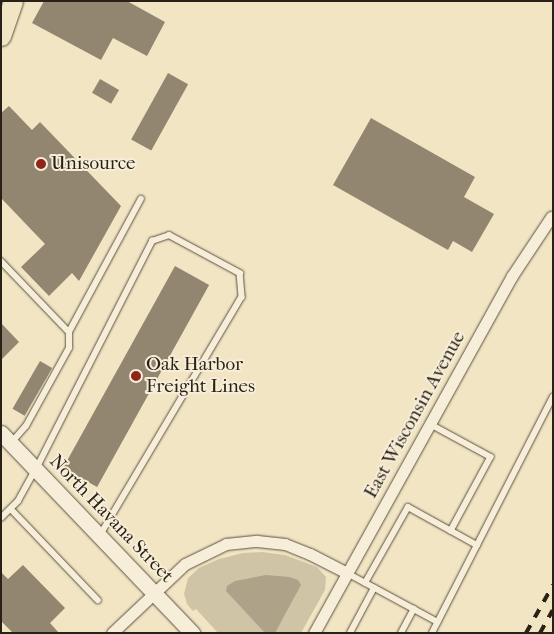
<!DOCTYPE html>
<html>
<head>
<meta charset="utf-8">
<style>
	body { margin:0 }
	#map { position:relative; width:554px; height:634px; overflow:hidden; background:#f2e5c4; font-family:"IM FELL French Canon",serif }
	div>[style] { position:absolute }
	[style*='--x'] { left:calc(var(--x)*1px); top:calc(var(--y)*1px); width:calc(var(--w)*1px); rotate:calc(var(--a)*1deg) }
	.green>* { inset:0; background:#d0c4a6 }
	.water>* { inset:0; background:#aea289 }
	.building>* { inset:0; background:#928670; transform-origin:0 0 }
	.roads { filter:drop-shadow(0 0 1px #5b5142) drop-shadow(0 0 1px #5b5142) }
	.service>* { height:5.5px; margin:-2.75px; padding:0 2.75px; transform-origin:2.75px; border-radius:2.75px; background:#f7eed9 }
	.minor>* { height:11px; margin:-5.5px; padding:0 5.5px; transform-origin:5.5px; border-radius:5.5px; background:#f7eed9 }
	.tertiary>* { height:15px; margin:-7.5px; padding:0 7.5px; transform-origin:7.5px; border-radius:7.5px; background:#f7eed9 }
	.primary>* { height:19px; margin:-9.5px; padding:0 9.5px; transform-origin:9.5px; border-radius:9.5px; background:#f2e5c4 }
	.rail>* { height:4px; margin-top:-2px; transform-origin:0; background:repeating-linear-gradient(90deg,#292016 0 9px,transparent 0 18px) }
	.dots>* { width:14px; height:14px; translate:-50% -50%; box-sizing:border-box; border:2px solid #f7eed9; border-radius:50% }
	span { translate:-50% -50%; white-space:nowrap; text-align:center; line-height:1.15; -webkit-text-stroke:4px #f7eed9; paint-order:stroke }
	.poi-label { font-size:19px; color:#292016 }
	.left { translate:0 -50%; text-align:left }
	.street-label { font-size:19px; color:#292016 }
	.frame { position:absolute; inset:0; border:2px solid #292016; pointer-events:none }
</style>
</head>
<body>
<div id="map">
	<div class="green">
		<div style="clip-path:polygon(262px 552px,285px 555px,317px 567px,326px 577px,325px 590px,301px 633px,218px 633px,196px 609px,193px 611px,187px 604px,184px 594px,188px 578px,199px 568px,219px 559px,243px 553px)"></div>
	</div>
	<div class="water">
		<div style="clip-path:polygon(266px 575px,289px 577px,298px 580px,301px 585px,275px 633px,265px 633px,226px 591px,227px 586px,235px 581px)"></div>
	</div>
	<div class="building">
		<div style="clip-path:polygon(44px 1px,127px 1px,165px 22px,147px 56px,113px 38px,101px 60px,32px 23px)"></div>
		<div style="left:168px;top:73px;width:23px;height:76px;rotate:29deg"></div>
		<div style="left:100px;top:79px;width:22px;height:16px;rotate:30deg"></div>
		<div style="clip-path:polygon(9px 106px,32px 130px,40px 122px,121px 206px,79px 281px,72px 273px,49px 296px,21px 267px,45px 244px,1px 198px,1px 113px)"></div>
		<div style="clip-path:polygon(371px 118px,475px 177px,464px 197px,494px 214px,472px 252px,453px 241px,448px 250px,333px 185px)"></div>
		<div style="left:175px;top:266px;width:39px;height:231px;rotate:29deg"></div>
		<div style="clip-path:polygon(1px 323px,19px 342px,1px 360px)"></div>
		<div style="left:40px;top:361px;width:14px;height:55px;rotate:30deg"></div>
		<div style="clip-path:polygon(23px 565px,65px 608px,50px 623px,59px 633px,13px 633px,1px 621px,1px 572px,8px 579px)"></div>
	</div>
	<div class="roads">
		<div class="service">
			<div style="--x:1;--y:261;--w:98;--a:46.2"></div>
			<div style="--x:430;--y:424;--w:69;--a:28.4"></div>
			<div style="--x:491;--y:457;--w:84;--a:118.4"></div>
			<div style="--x:11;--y:443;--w:23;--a:-49"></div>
			<div style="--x:26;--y:426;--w:89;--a:-61.1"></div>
			<div style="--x:69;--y:348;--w:16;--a:-90"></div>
			<div style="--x:69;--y:332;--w:151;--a:-61.6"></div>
			<div style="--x:11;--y:509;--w:126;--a:46.3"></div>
			<div style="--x:1;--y:518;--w:24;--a:-45"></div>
			<div style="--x:18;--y:501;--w:37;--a:-61"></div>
			<div style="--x:36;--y:469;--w:256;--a:-63"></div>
			<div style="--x:152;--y:241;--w:18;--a:-19"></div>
			<div style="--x:169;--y:235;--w:81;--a:28.2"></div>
			<div style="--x:240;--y:273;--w:24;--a:85"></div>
			<div style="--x:242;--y:297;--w:278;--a:120.7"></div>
			<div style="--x:347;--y:573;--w:103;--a:28.3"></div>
			<div style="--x:365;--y:583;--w:87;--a:-60.5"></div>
			<div style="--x:408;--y:507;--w:79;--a:28.8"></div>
			<div style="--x:350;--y:633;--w:51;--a:-61.9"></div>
			<div style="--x:401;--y:633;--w:27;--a:-62"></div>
			<div style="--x:432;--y:633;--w:265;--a:-62.9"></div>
		</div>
		<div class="minor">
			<div style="--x:112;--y:633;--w:100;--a:-43.4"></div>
			<div style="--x:185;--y:564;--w:46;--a:-26"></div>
			<div style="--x:226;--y:544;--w:31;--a:-6"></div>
			<div style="--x:257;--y:541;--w:28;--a:6"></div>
			<div style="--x:285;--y:544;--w:27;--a:22"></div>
			<div style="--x:310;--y:554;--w:42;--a:27.2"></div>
			<div style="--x:314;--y:633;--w:408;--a:-61"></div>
			<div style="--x:512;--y:276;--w:71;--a:-56.5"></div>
		</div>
		<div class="tertiary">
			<div style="--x:1;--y:433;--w:277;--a:46.3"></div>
		</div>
		<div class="primary">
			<div style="--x:1;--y:36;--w:37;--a:-71"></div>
		</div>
	</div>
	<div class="rail">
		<div style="--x:526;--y:633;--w:55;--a:-60.6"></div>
		<div style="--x:540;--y:633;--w:26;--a:-61"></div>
	</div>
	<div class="dots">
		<div style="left:41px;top:164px;background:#8f2418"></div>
		<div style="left:136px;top:376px;background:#8f2418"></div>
	</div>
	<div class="poi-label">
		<span class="left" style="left:51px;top:164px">Unisource</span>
		<span class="left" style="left:146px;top:376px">Oak Harbor<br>Freight Lines</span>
	</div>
	<div class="street-label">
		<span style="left:415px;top:415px;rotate:-61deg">East Wisconsin Avenue</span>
		<span style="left:111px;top:519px;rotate:46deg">North Havana Street</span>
	</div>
	<div class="frame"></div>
</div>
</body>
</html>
